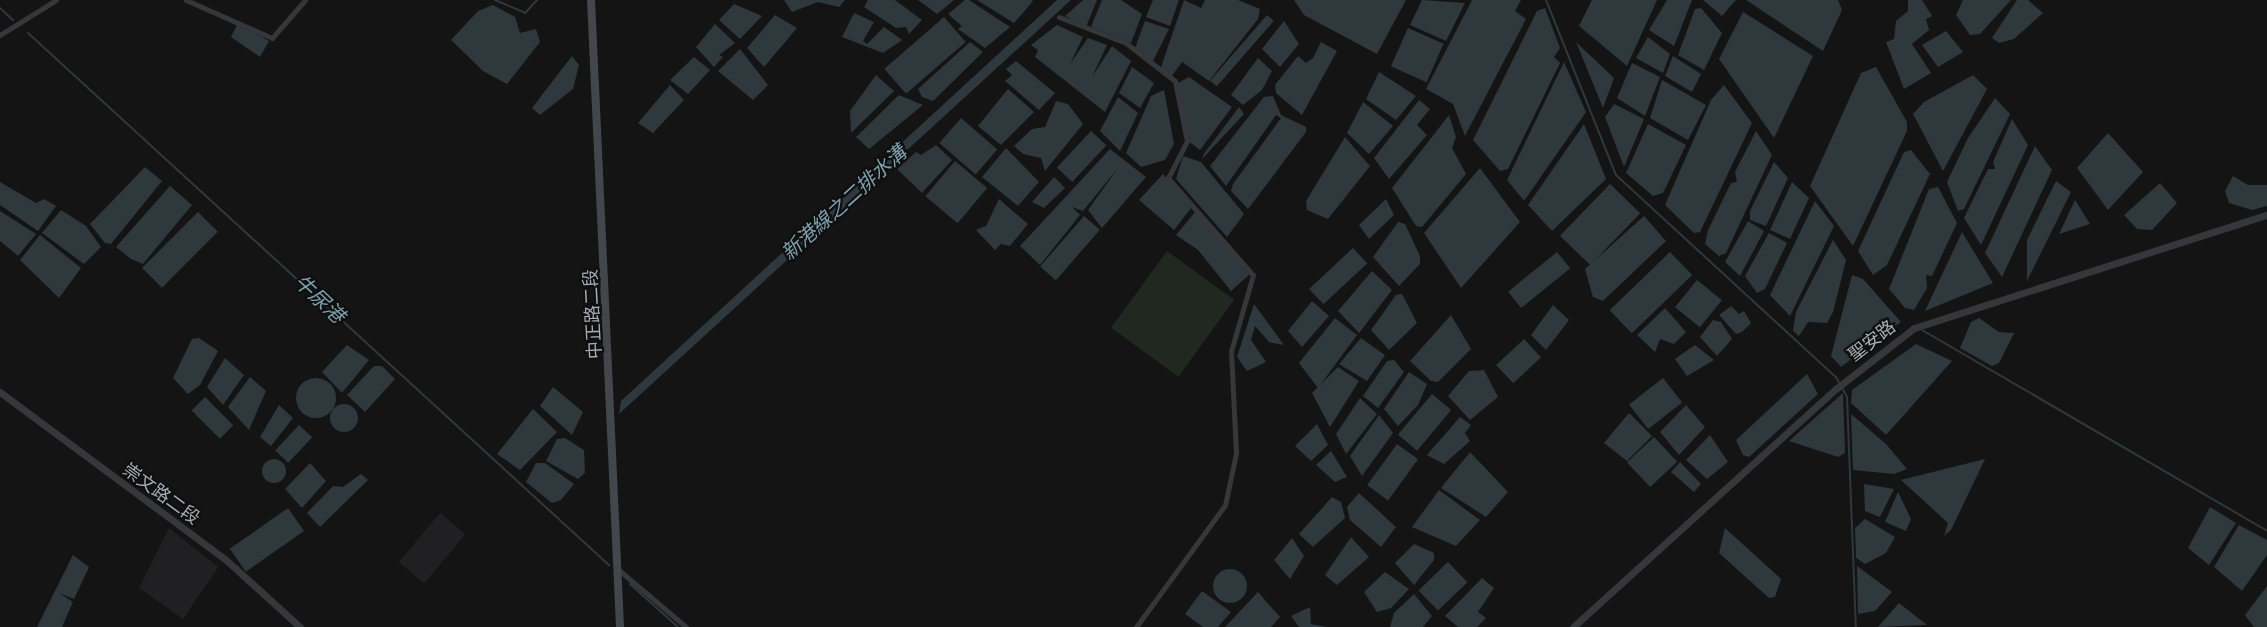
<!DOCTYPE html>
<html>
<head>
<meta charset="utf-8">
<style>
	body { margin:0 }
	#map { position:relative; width:2267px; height:627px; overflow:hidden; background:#141415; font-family:Helvetica,"Noto Sans TC",sans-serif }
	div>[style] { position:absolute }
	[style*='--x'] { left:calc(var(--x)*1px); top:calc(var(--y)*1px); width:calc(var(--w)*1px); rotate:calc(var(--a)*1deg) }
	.built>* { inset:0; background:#202022; transform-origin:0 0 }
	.green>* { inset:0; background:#202820; transform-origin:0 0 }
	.water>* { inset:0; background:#2e383d; transform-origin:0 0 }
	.round { border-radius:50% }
	.stream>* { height:2px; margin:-1px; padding:0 1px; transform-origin:1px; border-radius:1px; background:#2e383d }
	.minor>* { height:5px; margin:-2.5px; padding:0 2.5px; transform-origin:2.5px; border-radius:2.5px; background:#35373a }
	.tertiary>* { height:7px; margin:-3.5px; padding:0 3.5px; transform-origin:3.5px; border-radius:3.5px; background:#35373a }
	.secondary>* { height:8px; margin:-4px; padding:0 4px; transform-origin:4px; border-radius:4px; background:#43464a }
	span { translate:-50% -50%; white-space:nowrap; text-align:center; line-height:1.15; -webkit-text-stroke:4.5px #0f0f10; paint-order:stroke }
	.street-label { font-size:18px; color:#a6adb5 }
	.water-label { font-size:20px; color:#7fa0ae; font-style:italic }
</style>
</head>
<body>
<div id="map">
	<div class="built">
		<div style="left:440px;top:513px;width:33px;height:64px;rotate:40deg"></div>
		<div style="clip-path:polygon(169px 528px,218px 567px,183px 619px,139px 588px)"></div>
	</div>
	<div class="green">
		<div style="left:1167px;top:251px;width:83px;height:95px;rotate:36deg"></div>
	</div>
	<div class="water">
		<div style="clip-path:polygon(784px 0,845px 0,839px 7px,818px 2px,792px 12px)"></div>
		<div style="clip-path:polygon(868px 0,895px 0,922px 20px,909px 34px,906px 27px,896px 28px,864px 7px)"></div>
		<div style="clip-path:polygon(918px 0,954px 0,937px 14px)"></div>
		<div style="clip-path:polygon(965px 0,969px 0,1010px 27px,985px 48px,958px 29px,962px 26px,948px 14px)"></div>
		<div style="clip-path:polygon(977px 0,1032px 0,1033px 1px,1014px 23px)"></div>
		<div style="clip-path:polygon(1057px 0,1071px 0,619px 414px,621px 401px)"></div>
		<div style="clip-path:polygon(1083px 0,1097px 0,1086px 27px,1065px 16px)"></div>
		<div style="clip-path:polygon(1102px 0,1121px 0,1142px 14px,1131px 43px,1091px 27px)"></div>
		<div style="clip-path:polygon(1153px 0,1179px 0,1170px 26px,1146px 17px)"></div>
		<div style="clip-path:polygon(1184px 0,1201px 8px,1205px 0,1238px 0,1260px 9px,1258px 19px,1209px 81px,1182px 62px,1171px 77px,1160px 70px)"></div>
		<div style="clip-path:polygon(1294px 0,1406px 0,1377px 54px,1304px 15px)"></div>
		<div style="clip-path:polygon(1422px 0,1465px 3px,1446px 41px,1410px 25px)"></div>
		<div style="clip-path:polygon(1472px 0,1521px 0,1515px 11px,1526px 19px,1465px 136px,1453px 104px,1426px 89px)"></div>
		<div style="clip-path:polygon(1592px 0,1657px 0,1627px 66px,1579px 26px)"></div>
		<div style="clip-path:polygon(1667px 0,1692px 0,1674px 46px,1649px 30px)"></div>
		<div style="clip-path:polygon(1703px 0,1736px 0,1722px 16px)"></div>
		<div style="clip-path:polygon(1746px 0,1838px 0,1842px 10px,1823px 51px)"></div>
		<div style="clip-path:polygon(1908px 0,1922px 0,1932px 16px,1926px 19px,1929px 30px,1912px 44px,1931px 73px,1904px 89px,1886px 42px,1894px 39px,1896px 21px,1908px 11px)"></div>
		<div style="clip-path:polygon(1963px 0,2011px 0,1980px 34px,1970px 35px,1956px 15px)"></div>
		<div style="clip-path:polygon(2017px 0,2028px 0,2043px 13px,2014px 39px,1999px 43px,1992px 38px)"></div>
		<div style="clip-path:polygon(734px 4px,762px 16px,740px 39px,719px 20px)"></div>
		<div style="clip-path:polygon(493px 5px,515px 17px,520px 33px,536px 29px,540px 42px,507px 84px,483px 71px,451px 40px,478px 11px)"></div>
		<div style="clip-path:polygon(1545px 8px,1560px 48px,1554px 57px,1560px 63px,1508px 169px,1500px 171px,1473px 140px,1537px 11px)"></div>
		<div style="clip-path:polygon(1701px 8px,1722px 33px,1704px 70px,1678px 55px,1695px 9px)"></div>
		<div style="clip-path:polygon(1743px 12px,1813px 56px,1774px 138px,1719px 59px)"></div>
		<div style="clip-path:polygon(854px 13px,874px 22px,863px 41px,867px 44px,884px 27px,902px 40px,883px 53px,842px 37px)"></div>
		<div style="clip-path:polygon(775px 15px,797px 28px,764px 67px,747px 48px)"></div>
		<div style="left:1267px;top:15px;width:9px;height:87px;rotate:41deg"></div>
		<div style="left:944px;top:17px;width:33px;height:79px;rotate:49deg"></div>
		<div style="clip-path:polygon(1145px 21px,1169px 29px,1152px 63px,1135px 48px)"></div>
		<div style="clip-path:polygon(1284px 21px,1299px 44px,1280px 67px,1262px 49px)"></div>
		<div style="clip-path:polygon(238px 23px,269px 41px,260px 57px,231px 37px)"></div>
		<div style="clip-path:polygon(715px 24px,735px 43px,719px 55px,723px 57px,714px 67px,696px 47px)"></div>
		<div style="clip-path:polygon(1057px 25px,1083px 37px,1070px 64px,1088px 38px,1107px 45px,1092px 77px,1112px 46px,1131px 61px,1105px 112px,1035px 57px,1038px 50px,1031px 45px)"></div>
		<div style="left:1408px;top:28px;width:39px;height:42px;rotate:24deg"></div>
		<div style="clip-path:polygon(1946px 31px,1963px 52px,1938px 67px,1922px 45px)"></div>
		<div style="clip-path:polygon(1648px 37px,1670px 54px,1663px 73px,1636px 58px)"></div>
		<div style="clip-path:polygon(970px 42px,983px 52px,933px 101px,922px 97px,918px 89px)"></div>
		<div style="clip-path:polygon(1321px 42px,1337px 51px,1302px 115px,1276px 93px,1275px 85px,1298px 56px,1306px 63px,1313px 58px)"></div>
		<div style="clip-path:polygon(1576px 42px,1614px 78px,1603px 108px)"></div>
		<div style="clip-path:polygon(740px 49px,768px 85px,753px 100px,718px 71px)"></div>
		<div style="clip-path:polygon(572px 56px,579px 65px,573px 89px,540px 115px,532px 108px)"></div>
		<div style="clip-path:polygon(1673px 56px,1701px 74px,1692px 92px,1665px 76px)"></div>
		<div style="clip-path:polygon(694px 57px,710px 70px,688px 94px,670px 80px)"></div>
		<div style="clip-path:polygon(1258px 58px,1272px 71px,1262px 90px,1243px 105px,1231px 95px)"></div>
		<div style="clip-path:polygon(1016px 61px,1055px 93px,1039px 110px,1005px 81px,1012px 75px,1006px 69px)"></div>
		<div style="clip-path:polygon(1564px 62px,1586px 112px,1524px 201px,1507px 180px)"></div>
		<div style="clip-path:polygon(1632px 63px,1660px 77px,1645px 116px,1617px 98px)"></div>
		<div style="clip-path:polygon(1132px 67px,1154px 83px,1140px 108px,1119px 93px)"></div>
		<div style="clip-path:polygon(1876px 67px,1907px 122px,1907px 131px,1853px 246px,1810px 186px,1861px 73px)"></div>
		<div style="clip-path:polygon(1379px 72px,1416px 96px,1396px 120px,1366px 99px)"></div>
		<div style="clip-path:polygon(876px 75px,894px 91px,851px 133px,850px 111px)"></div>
		<div style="clip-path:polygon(1973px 75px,1987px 89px,1943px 171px,1913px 114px,1924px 102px)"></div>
		<div style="clip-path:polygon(1189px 77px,1232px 107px,1200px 150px,1188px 141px,1178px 83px)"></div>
		<div style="clip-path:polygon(1662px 80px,1706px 105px,1688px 140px,1650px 118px)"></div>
		<div style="clip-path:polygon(670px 85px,684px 100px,653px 133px,638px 123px)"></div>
		<div style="clip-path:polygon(1724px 85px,1752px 123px,1700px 232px,1694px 233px,1665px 205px,1711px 100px)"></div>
		<div style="clip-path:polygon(1008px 89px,1034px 112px,1001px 145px,978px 126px)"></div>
		<div style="clip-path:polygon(1164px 90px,1174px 144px,1165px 160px,1141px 167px,1126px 153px,1151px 96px)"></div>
		<div style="clip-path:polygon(899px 95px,923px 105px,869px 149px,856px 137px)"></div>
		<div style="clip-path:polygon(1273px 96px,1281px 115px,1306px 127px,1306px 132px,1248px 209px,1231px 191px,1233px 184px,1281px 118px,1276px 115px,1226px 186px,1210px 166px,1264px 97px)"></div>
		<div style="clip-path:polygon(1118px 97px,1138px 113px,1120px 151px,1100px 131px)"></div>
		<div style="clip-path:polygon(1995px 98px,2010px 114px,1964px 209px,1958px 211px,1947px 182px,1968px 138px)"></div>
		<div style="clip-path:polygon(1419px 100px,1430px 109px,1417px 125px,1427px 135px,1389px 179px,1374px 158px)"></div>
		<div style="clip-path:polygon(1056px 101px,1068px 104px,1083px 124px,1045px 171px,1041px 158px,1023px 154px,1014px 146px,1032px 129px,1045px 127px)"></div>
		<div style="clip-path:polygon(1363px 102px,1393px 126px,1369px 154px,1347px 133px)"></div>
		<div style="clip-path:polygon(1614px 104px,1644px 119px,1624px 167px,1605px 117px)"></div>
		<div style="clip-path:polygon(1239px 107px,1244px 114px,1203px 158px,1203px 155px)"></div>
		<div style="clip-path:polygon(1449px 115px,1456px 137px,1452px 148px,1466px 174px,1422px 227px,1416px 226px,1392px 188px)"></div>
		<div style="left:961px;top:118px;width:48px;height:33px;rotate:41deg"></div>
		<div style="clip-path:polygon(2012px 119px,2028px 145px,1981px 245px,1964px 218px,1988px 169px,1995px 169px,1993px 162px)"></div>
		<div style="clip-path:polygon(1584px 124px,1606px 179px,1552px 231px,1528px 205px)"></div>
		<div style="clip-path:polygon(1648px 124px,1686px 145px,1663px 193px,1653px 196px,1626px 173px)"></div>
		<div style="left:1091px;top:131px;width:21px;height:50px;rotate:43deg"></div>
		<div style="clip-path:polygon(1756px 131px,1772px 155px,1726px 253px,1719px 256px,1705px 244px,1708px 230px,1731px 183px,1737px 182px,1735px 172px)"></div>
		<div style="clip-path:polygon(2108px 133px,2143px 172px,2108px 210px,2077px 168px)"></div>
		<div style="clip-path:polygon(1345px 137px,1370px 166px,1328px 219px,1307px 210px,1306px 201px)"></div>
		<div style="clip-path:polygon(936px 145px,952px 160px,922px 193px,897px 169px,916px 152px,921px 155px)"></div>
		<div style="clip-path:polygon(2035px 146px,2052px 170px,2002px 277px,1985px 253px)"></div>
		<div style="clip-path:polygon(1006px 148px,1039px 182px,1018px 206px,982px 177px)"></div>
		<div style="clip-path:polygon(1110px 149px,1146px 177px,1102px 228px,1088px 210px,1118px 168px,1083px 211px,1072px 207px,1080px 215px,1040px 265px,1020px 246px)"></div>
		<div style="clip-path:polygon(1911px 150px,1930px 174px,1887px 265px,1873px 275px,1858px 251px,1904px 152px)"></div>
		<div style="clip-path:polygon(1183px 156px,1201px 162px,1244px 214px,1227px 237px,1176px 179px)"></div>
		<div style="left:955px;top:161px;width:42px;height:46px;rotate:40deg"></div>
		<div style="clip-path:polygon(1774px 162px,1788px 178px,1766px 226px,1750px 220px,1750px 211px)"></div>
		<div style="clip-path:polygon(145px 167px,162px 181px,111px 244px,105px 243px,90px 224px)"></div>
		<div style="clip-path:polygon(1480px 168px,1520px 222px,1461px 288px,1424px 233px)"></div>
		<div style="clip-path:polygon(1163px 174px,1192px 207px,1174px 230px,1139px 200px)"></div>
		<div style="clip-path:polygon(2233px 176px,2248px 185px,2267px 185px,2267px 206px,2252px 210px,2229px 203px,2225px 191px)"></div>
		<div style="clip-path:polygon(1054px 177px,1065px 188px,1044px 208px,1032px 202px)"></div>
		<div style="clip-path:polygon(2056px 181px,2071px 192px,2027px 281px,2027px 240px)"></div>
		<div style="clip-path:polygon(0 182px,36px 203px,44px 199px,56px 206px,38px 231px,0 205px)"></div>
		<div style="clip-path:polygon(1792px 182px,1809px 198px,1790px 239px,1770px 230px)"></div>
		<div style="clip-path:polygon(2160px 183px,2177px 203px,2152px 230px,2137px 229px,2124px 215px)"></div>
		<div style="left:1610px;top:184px;width:42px;height:72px;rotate:44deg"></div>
		<div style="clip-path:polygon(170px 186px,192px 205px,143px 264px,131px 259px,116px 247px)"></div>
		<div style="clip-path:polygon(1938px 187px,1957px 223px,1932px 276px,1926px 275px,1927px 288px,1914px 310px,1905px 308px,1889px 289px,1929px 189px)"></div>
		<div style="clip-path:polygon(999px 199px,1028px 224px,1010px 246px,1001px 244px,995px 250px,976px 230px,986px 226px)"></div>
		<div style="clip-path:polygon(1386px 199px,1394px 215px,1369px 239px,1359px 225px)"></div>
		<div style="clip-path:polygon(2075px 200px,2090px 224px,2059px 234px)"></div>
		<div style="clip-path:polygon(1815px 201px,1834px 226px,1790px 316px,1770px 295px)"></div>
		<div style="clip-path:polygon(61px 210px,86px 226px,101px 247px,84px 264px,42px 233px)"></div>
		<div style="clip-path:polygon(0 211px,36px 234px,18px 256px,0 241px)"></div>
		<div style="left:198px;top:212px;width:28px;height:79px;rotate:45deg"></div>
		<div style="clip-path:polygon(1195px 212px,1250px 274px,1231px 291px,1198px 250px,1176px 235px)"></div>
		<div style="left:1084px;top:216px;width:21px;height:67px;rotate:41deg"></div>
		<div style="clip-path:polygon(1644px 216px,1666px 241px,1603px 301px,1593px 297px,1585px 269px)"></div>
		<div style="clip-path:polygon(1748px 221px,1764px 231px,1740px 276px,1725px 262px)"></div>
		<div style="clip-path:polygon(1398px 222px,1405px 224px,1420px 256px,1420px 264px,1399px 286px,1373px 257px)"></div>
		<div style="clip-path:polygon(1962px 232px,1993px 283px,1925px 311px)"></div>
		<div style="clip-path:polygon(1769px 233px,1787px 243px,1765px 289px,1757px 293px,1745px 276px)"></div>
		<div style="clip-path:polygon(40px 235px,81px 268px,59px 298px,20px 260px)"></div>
		<div style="clip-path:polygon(1833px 240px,1846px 260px,1833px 312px,1827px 323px,1808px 322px,1799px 336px,1793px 331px,1796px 312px)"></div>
		<div style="left:1353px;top:248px;width:21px;height:60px;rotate:47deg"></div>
		<div style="left:1557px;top:252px;width:21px;height:63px;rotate:51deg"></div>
		<div style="left:1670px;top:252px;width:32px;height:84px;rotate:46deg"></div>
		<div style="clip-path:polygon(1372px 271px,1392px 290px,1359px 333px,1338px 311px)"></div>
		<div style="clip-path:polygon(1852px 275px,1863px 279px,1901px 322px,1841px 367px,1831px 356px)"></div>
		<div style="left:1697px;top:280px;width:32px;height:35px;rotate:39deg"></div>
		<div style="clip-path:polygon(1402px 294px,1417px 323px,1389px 350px,1371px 330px,1396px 295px)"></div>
		<div style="clip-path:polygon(1312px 301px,1329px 316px,1302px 347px,1288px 331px)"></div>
		<div style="clip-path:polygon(1254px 304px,1284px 345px,1269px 342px,1255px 326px,1251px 340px,1266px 362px,1247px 371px,1237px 357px)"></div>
		<div style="clip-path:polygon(1553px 305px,1569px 320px,1546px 350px,1531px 335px)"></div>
		<div style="clip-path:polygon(1731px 306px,1739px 314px,1744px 311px,1751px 323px,1742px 332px,1736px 334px,1719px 315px)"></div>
		<div style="clip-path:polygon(1665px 308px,1686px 332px,1674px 344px,1660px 339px,1655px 352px,1637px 335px)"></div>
		<div style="clip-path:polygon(1451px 315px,1471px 349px,1438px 382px,1431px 381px,1410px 361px)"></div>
		<div style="clip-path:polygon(1335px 318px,1357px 335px,1318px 388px,1299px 363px)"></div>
		<div style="clip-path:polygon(1979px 318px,1999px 332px,2014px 333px,1999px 363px,1992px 366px,1960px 348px,1971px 322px)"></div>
		<div style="clip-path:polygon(1713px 320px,1721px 322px,1732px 339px,1717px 356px,1700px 337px)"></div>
		<div style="clip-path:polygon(199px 338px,218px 351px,200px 385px,188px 394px,173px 378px,192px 339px)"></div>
		<div style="clip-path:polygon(1361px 338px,1385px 355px,1367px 381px,1339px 364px)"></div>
		<div style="left:1524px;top:339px;width:25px;height:38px;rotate:47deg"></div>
		<div style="clip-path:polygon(1916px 344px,1952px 361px,1886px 435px,1851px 403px,1852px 390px)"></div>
		<div style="clip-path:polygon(347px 345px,369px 360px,342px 393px,322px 372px)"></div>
		<div style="clip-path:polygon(1695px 345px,1714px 360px,1687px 376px,1675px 359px)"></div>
		<div style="clip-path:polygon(225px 358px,244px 375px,223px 405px,207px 387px)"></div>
		<div style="clip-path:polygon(1394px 360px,1404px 372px,1378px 408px,1363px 396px,1387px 361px)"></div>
		<div style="clip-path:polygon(374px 366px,382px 366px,395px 379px,365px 412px,347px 395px)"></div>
		<div style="clip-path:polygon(1338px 367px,1359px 381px,1330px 427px,1312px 393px)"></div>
		<div style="clip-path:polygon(1484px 370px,1498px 397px,1470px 420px,1448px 396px,1469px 371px)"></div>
		<div style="clip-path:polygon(1409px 372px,1427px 384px,1418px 405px,1398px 426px,1384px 409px)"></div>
		<div style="clip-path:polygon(1807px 374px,1818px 394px,1749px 457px,1743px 455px,1736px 440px)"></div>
		<div style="clip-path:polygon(250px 377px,266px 391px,249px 430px,228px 407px)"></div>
		<div style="left:1663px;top:378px;width:31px;height:43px;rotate:52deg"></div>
		<div class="round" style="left:296px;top:378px;width:40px;height:40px"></div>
		<div style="clip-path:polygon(553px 387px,583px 412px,572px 435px,540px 406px)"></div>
		<div style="clip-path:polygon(1843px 393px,1845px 453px,1838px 457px,1789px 441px)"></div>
		<div style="left:1432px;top:394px;width:25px;height:53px;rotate:40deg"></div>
		<div style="left:205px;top:397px;width:40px;height:19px;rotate:45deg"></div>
		<div style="clip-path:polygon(1360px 398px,1377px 414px,1346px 454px,1336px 434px)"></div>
		<div class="round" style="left:330px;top:404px;width:28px;height:28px"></div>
		<div style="clip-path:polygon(279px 405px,293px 418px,271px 446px,260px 437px)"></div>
		<div style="clip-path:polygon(1686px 405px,1705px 427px,1679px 455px,1660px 432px)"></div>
		<div style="clip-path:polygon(533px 409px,557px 432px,520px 470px,497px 454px)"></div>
		<div style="clip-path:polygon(1629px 413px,1652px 436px,1627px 461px,1604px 443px)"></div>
		<div style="clip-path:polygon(1851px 414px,1886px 444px,1907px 469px,1894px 474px,1853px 470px)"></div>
		<div style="clip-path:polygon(1379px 415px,1393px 433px,1362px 476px,1350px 456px)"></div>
		<div style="clip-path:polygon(1460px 417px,1471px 425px,1465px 433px,1470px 441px,1444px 464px,1427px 455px)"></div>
		<div style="clip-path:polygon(1317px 424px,1328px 445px,1311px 461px,1295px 446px)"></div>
		<div style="left:299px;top:425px;width:18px;height:35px;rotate:43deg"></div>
		<div style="clip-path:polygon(1710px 435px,1728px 462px,1707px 479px,1686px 460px)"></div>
		<div style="left:1654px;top:437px;width:34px;height:37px;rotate:47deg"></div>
		<div style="clip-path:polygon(565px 438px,584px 450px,585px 473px,578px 479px,546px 461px,557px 439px)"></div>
		<div style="left:1397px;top:444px;width:26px;height:51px;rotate:36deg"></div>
		<div style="clip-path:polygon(1331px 451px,1347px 477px,1335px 482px,1316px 465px)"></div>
		<div style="clip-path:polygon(1470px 452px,1508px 492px,1486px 517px,1441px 488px)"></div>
		<div style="clip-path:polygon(1985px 459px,1951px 530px,1944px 536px,1948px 523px,1901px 480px)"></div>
		<div class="round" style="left:262px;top:459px;width:24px;height:24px"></div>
		<div style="clip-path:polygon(1680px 462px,1701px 484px,1694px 492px,1671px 472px)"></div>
		<div style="clip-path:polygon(310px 463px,326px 481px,302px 508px,285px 489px)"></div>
		<div style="clip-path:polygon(536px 463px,545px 463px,574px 484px,561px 500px,552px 503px,526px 482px)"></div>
		<div style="clip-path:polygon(361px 474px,368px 480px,320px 527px,307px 513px,333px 486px,343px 487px)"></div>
		<div style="clip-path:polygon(1864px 484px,1894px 489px,1880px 517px,1865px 511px)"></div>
		<div style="clip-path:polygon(1439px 490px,1480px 520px,1456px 546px,1412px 527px)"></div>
		<div style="clip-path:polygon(1898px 492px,1911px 519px,1906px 531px,1885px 522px)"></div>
		<div style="clip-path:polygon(1359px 493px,1396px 527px,1381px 547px,1350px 520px,1347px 507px)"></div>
		<div style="clip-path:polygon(1332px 497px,1341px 502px,1345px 518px,1313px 547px,1299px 534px)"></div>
		<div style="clip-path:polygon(2210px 507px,2236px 523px,2209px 565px,2188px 548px)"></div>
		<div style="left:288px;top:508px;width:28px;height:71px;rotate:55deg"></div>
		<div style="clip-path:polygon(1865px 519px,1895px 537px,1886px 553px,1865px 564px,1856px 558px,1855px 528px)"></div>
		<div style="clip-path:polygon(2239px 525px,2267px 540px,2267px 555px,2242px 591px,2214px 567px)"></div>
		<div style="clip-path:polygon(1725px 528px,1781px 579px,1775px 597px,1769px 598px,1719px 553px)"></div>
		<div style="clip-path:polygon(1351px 537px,1369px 557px,1337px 585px,1325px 575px)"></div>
		<div style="clip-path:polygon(1292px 538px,1304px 556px,1290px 579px,1274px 560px)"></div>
		<div style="clip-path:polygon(1414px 544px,1434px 553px,1434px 560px,1414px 585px,1395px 563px)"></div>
		<div style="clip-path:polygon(73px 555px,89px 567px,74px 599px,59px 593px,73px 602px,62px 627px,37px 627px)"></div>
		<div style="left:1448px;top:562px;width:28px;height:41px;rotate:46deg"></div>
		<div style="clip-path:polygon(1857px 566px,1892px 592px,1875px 611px,1858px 614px)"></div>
		<div class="round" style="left:1213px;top:569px;width:34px;height:34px"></div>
		<div style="clip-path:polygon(1385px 572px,1409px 589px,1391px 608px,1377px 612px,1364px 592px)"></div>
		<div style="clip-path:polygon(1482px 578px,1494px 588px,1478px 612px,1486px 618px,1477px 627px,1458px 627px,1445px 616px)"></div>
		<div style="clip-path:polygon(2267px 586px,2267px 627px,2254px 627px,2245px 615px)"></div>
		<div style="clip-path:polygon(1202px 591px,1231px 612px,1218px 627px,1203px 627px,1185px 614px)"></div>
		<div style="clip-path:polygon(1258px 592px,1280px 617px,1271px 627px,1225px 627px)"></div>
		<div style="clip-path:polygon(1414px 594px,1432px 616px,1423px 627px,1390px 627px,1394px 613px)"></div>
		<div style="clip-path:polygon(1899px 603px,1927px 625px,1878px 627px)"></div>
		<div style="clip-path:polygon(1310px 607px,1311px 624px,1327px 627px,1299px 627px,1291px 616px)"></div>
	</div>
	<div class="stream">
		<div style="--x:495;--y:0;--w:33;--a:23"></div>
		<div style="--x:525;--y:13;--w:18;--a:-47"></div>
		<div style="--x:1546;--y:0;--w:188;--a:68.2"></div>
		<div style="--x:1616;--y:175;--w:299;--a:42.6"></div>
		<div style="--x:1836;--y:377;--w:23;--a:61"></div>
		<div style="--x:1847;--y:397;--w:230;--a:87.8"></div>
		<div style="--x:0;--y:8;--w:18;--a:43"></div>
		<div style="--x:28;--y:33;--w:788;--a:42.48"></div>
		<div style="--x:1922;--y:330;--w:399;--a:30.2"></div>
		<div style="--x:630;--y:584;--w:64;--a:41.9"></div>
	</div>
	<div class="minor">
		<div style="--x:186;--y:0;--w:94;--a:23.8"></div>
		<div style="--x:272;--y:38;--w:50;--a:-49"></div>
		<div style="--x:1059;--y:17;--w:72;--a:21.2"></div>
		<div style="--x:1126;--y:43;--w:62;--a:37.8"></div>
		<div style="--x:1175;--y:81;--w:61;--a:78.7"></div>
		<div style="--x:1187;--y:141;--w:42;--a:117.2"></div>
		<div style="--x:1168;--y:178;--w:129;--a:48.8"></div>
		<div style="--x:1253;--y:275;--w:79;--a:106.1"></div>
		<div style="--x:1231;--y:351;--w:102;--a:87.2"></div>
		<div style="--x:1236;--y:453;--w:53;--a:101.9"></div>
		<div style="--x:1225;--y:505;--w:151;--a:126.1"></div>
		<div style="--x:0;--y:35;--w:66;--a:-32"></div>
		<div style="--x:620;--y:571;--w:87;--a:40.3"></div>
	</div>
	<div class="tertiary">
		<div style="--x:0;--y:392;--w:280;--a:36.6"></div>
		<div style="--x:225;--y:559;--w:101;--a:42.2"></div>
		<div style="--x:1573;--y:627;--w:356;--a:-42.2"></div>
		<div style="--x:1837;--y:388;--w:98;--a:-37.9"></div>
		<div style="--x:1914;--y:328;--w:371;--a:-17.8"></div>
	</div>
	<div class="secondary">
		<div style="--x:591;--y:0;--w:628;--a:87.35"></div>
	</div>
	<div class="street-label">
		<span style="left:593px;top:314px;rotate:-93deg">中正路二段</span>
		<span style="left:1872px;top:341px;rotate:-38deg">聖安路</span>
		<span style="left:161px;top:494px;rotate:36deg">崇文路二段</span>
	</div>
	<div class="water-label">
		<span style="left:844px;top:203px;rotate:-42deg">新港線之二排水溝</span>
		<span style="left:319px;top:299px;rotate:43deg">牛尿港</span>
	</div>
</div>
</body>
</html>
